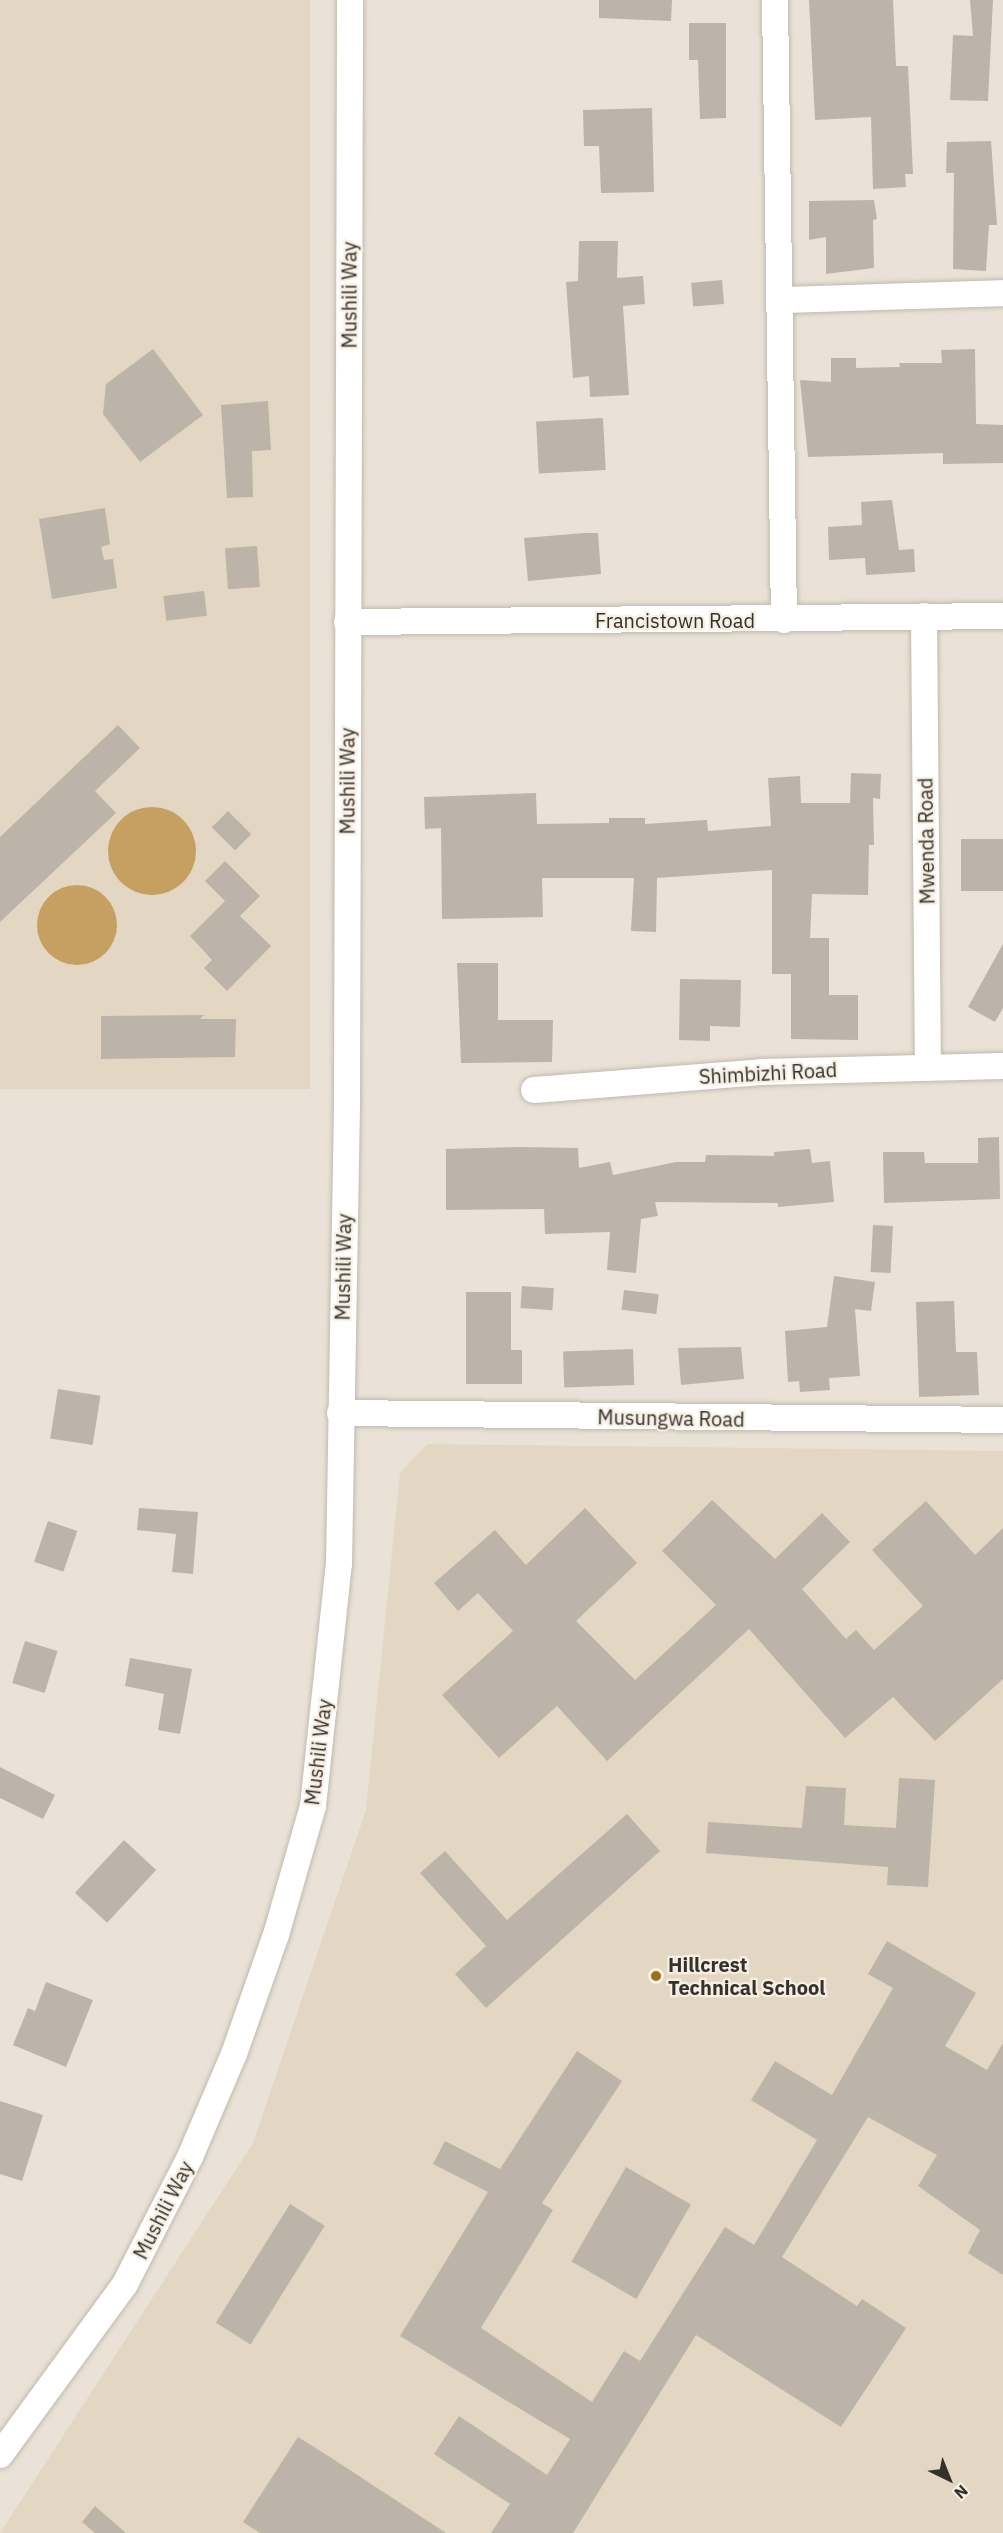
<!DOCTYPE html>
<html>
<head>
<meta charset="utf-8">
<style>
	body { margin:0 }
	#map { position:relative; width:1003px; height:2533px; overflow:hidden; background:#eae2d6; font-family:"IBM Plex Sans",sans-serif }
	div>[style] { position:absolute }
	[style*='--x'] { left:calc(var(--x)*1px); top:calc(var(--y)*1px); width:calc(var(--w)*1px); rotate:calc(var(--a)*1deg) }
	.built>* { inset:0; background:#e3d7c4; transform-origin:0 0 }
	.water>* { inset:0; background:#c6a061 }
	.round { border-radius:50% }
	.building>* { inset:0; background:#bcb4a8; transform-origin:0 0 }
	.roads { filter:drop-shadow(0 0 2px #c1b9ad) drop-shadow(0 0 2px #c1b9ad) }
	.minor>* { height:26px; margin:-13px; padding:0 13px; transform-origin:13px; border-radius:13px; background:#fff }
	.dots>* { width:16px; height:16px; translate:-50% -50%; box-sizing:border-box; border:3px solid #f7efe3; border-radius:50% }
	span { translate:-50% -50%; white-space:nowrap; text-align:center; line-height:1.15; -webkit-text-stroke:4.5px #f7efe3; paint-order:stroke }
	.street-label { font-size:20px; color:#34312c }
	.poi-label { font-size:20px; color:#34312c; font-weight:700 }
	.left { translate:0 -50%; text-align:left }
	.north { position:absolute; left:919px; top:2449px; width:60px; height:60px; -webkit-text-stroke:4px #f7efe3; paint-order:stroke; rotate:137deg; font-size:16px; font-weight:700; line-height:24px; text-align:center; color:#34312c }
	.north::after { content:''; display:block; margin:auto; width:21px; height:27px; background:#34312c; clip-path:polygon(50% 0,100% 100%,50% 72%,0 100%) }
</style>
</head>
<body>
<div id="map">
	<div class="built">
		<div style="left:0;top:0;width:310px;height:1089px"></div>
		<div style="clip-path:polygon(427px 1444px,1003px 1451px,1003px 2533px,0 2533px,253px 2143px,366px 1810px,400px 1473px)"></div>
	</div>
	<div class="water">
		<div class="round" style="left:108px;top:807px;width:88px;height:88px"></div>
		<div class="round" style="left:37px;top:885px;width:80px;height:80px"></div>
	</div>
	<div class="building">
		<div style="clip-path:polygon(599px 0,672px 0,671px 21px,599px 18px)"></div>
		<div style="clip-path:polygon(809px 0,893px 0,896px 66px,908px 66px,913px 174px,905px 174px,906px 187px,873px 189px,871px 117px,815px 120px)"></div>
		<div style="clip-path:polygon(970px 0,993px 0,988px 101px,950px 100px,953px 35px,973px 36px)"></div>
		<div style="clip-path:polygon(689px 23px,726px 23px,726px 118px,700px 119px,698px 60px,689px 60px)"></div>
		<div style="clip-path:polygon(652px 108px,654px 192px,601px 193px,599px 146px,584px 146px,583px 110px)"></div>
		<div style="clip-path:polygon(991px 141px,997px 225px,989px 225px,986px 271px,953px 269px,954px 173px,946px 173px,947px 142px)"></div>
		<div style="clip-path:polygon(874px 200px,877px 219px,873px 220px,874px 268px,826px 274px,826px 237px,809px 240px,809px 201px)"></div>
		<div style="clip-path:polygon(579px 241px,618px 241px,617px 278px,643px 276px,645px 304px,623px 306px,629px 395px,590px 397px,589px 376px,573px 378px,566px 282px,578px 281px)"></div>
		<div style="left:722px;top:280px;width:24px;height:31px;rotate:85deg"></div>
		<div style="clip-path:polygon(153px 349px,203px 415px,140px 462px,103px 414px,106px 384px)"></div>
		<div style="clip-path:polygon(975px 349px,976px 424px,1003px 425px,1003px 463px,943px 464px,943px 453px,808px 457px,800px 380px,831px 382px,831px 358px,856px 358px,856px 368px,900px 367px,899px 363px,942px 363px,941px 350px)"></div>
		<div style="clip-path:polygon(268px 401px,271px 450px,252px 451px,253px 497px,227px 498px,221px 405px)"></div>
		<div style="left:603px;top:418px;width:52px;height:67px;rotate:87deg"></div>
		<div style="clip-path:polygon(892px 500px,899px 550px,914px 549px,915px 572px,866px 575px,865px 558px,829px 560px,828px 527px,862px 525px,861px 502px)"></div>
		<div style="clip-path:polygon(105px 508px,110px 544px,101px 547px,104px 560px,113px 559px,117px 588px,52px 599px,39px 519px)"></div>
		<div style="clip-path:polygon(584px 533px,598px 533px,601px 574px,528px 581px,524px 538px)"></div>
		<div style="left:257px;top:546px;width:41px;height:32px;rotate:86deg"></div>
		<div style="left:204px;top:591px;width:25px;height:41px;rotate:83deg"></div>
		<div style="clip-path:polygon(118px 725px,140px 748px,95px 791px,116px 813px,0 922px,0 837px)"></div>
		<div style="clip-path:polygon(851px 773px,881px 774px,880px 799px,873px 798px,874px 845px,869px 845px,868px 895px,812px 894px,810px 938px,829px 938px,829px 995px,858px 995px,858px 1040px,791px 1039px,791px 974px,772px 974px,772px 870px,657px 878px,656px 932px,631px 931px,634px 878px,542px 878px,543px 917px,442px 919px,441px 828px,425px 829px,424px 797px,536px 793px,537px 824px,609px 823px,609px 818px,645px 818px,645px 824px,707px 820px,708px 831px,771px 826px,768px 778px,800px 776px,801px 803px,850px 803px)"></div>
		<div style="left:228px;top:811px;width:33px;height:23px;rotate:45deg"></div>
		<div style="left:1003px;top:839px;width:52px;height:42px;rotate:90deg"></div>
		<div style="clip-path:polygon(225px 861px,260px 896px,240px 916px,271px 946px,227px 991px,204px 968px,212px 960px,190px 936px,225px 901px,205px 881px)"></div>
		<div style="clip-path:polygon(1003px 944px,1003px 1008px,995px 1022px,968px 1007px)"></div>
		<div style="clip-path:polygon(457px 963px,498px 963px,498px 1020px,553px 1020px,552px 1062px,461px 1063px)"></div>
		<div style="clip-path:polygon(680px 979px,741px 980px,740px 1027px,710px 1026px,710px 1041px,679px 1040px)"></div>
		<div style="clip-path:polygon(204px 1015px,200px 1019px,236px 1019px,235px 1057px,101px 1059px,101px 1016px)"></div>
		<div style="clip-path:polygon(999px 1137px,1000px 1199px,884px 1203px,883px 1152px,924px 1152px,925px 1163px,978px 1163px,978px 1138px)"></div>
		<div style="clip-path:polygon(518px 1147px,578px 1148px,579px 1168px,610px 1162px,613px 1175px,676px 1162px,705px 1162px,706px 1155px,774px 1156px,774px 1152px,810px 1149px,812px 1163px,830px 1161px,834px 1202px,778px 1207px,778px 1203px,655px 1202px,658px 1216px,641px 1219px,636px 1273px,607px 1270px,610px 1232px,545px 1234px,544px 1209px,446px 1210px,446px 1149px)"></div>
		<div style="left:873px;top:1225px;width:20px;height:47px;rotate:3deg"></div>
		<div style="clip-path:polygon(834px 1276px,875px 1282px,871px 1311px,855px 1309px,860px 1376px,829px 1378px,830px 1390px,800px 1392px,799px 1381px,788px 1382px,785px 1331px,827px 1327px)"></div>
		<div style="left:522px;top:1286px;width:32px;height:22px;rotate:4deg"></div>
		<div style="left:624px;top:1290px;width:35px;height:20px;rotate:7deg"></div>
		<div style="clip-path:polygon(466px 1292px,511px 1292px,511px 1350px,522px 1350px,522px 1384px,466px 1384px)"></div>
		<div style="clip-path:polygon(954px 1301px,956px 1352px,977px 1352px,979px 1395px,919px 1397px,916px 1302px)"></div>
		<div style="clip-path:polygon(741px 1347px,744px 1379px,681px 1385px,678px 1348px)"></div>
		<div style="left:633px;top:1349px;width:36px;height:70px;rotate:88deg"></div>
		<div style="left:58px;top:1389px;width:43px;height:50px;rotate:9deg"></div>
		<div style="clip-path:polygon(712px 1500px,775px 1559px,822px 1513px,850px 1542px,802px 1589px,846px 1639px,856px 1630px,874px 1650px,923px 1606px,872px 1550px,926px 1501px,975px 1555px,1003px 1528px,1003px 1679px,935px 1741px,893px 1697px,845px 1738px,749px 1629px,607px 1761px,557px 1706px,499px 1758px,442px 1695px,513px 1631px,478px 1593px,458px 1611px,434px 1583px,495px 1530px,526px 1565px,585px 1508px,637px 1563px,576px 1621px,635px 1680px,716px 1605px,662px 1551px)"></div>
		<div style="clip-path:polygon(139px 1508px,198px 1512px,193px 1574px,172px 1572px,176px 1534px,137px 1530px)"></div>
		<div style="left:48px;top:1521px;width:31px;height:43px;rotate:19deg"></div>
		<div style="left:25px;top:1641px;width:34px;height:44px;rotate:17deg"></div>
		<div style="clip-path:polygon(130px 1658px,192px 1669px,180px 1734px,158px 1730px,164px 1694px,125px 1686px)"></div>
		<div style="clip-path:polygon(0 1767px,55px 1795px,43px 1819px,0 1798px)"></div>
		<div style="clip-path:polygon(899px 1778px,935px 1780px,928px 1887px,887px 1885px,888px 1867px,706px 1853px,708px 1822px,802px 1828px,806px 1786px,846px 1788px,844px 1825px,896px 1828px)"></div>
		<div style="clip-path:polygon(627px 1814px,660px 1851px,486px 2008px,455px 1974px,486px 1946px,420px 1873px,445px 1851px,507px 1920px)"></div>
		<div style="left:124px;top:1840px;width:44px;height:72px;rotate:43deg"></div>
		<div style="clip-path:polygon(887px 1941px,976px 1993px,945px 2046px,987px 2070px,1003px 2043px,1003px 2275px,968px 2253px,980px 2230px,918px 2186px,937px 2155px,868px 2117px,782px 2257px,857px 2306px,862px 2299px,906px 2328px,841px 2427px,696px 2335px,573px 2533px,491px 2533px,510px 2504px,434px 2454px,459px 2416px,547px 2475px,570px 2439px,400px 2336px,488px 2192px,433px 2164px,445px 2141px,500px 2169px,577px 2051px,622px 2081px,542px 2203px,553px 2210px,481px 2328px,592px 2402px,624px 2351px,640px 2361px,725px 2227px,754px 2245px,817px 2140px,751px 2100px,775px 2061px,832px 2095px,893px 1988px,868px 1974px)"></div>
		<div style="clip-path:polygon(46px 1982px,93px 2000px,66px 2067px,13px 2045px,28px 2008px,35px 2011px)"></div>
		<div style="clip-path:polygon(0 2101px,43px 2115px,22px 2181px,0 2174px)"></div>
		<div style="left:626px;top:2167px;width:75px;height:109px;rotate:30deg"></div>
		<div style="left:290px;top:2204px;width:41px;height:140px;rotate:32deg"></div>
		<div style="clip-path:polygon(298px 2437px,333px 2459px,446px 2533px,260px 2533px,243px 2522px)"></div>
		<div style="clip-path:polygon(95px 2506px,126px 2533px,95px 2533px,82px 2522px)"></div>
	</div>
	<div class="roads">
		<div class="minor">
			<div style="--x:775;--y:0;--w:620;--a:89.17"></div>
			<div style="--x:782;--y:300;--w:221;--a:-1.8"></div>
			<div style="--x:924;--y:616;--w:449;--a:89.5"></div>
			<div style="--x:347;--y:622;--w:656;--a:-0.52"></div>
			<div style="--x:534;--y:1090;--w:228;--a:-4.5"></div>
			<div style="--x:761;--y:1072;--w:242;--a:-1.4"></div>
			<div style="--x:340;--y:1413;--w:663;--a:0.6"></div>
			<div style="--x:0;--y:2455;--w:212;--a:-53.8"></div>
			<div style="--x:125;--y:2284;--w:143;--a:-62.9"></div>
			<div style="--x:190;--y:2157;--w:112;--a:-66.9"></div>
			<div style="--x:234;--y:2054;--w:126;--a:-70.6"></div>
			<div style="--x:276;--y:1935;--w:134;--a:-74"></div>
			<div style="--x:313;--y:1806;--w:243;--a:-83.9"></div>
			<div style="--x:339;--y:1564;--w:464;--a:-89"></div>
			<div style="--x:347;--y:1100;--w:1100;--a:-89.84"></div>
		</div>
	</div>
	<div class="dots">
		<div style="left:656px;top:1976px;background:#996f1c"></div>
	</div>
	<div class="street-label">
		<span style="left:349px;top:295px;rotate:-90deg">Mushili Way</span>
		<span style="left:675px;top:620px">Francistown Road</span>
		<span style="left:347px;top:781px;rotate:-90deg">Mushili Way</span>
		<span style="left:926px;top:841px;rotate:-91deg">Mwenda Road</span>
		<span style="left:768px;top:1073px;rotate:-3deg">Shimbizhi Road</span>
		<span style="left:343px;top:1267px;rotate:-89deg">Mushili Way</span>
		<span style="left:671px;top:1418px;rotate:1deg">Musungwa Road</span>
		<span style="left:318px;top:1752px;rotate:-83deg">Mushili Way</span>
		<span style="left:163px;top:2210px;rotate:-63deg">Mushili Way</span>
	</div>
	<div class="poi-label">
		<span class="left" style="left:668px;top:1976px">Hillcrest<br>Technical School</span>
	</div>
	<div class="north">N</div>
</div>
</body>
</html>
